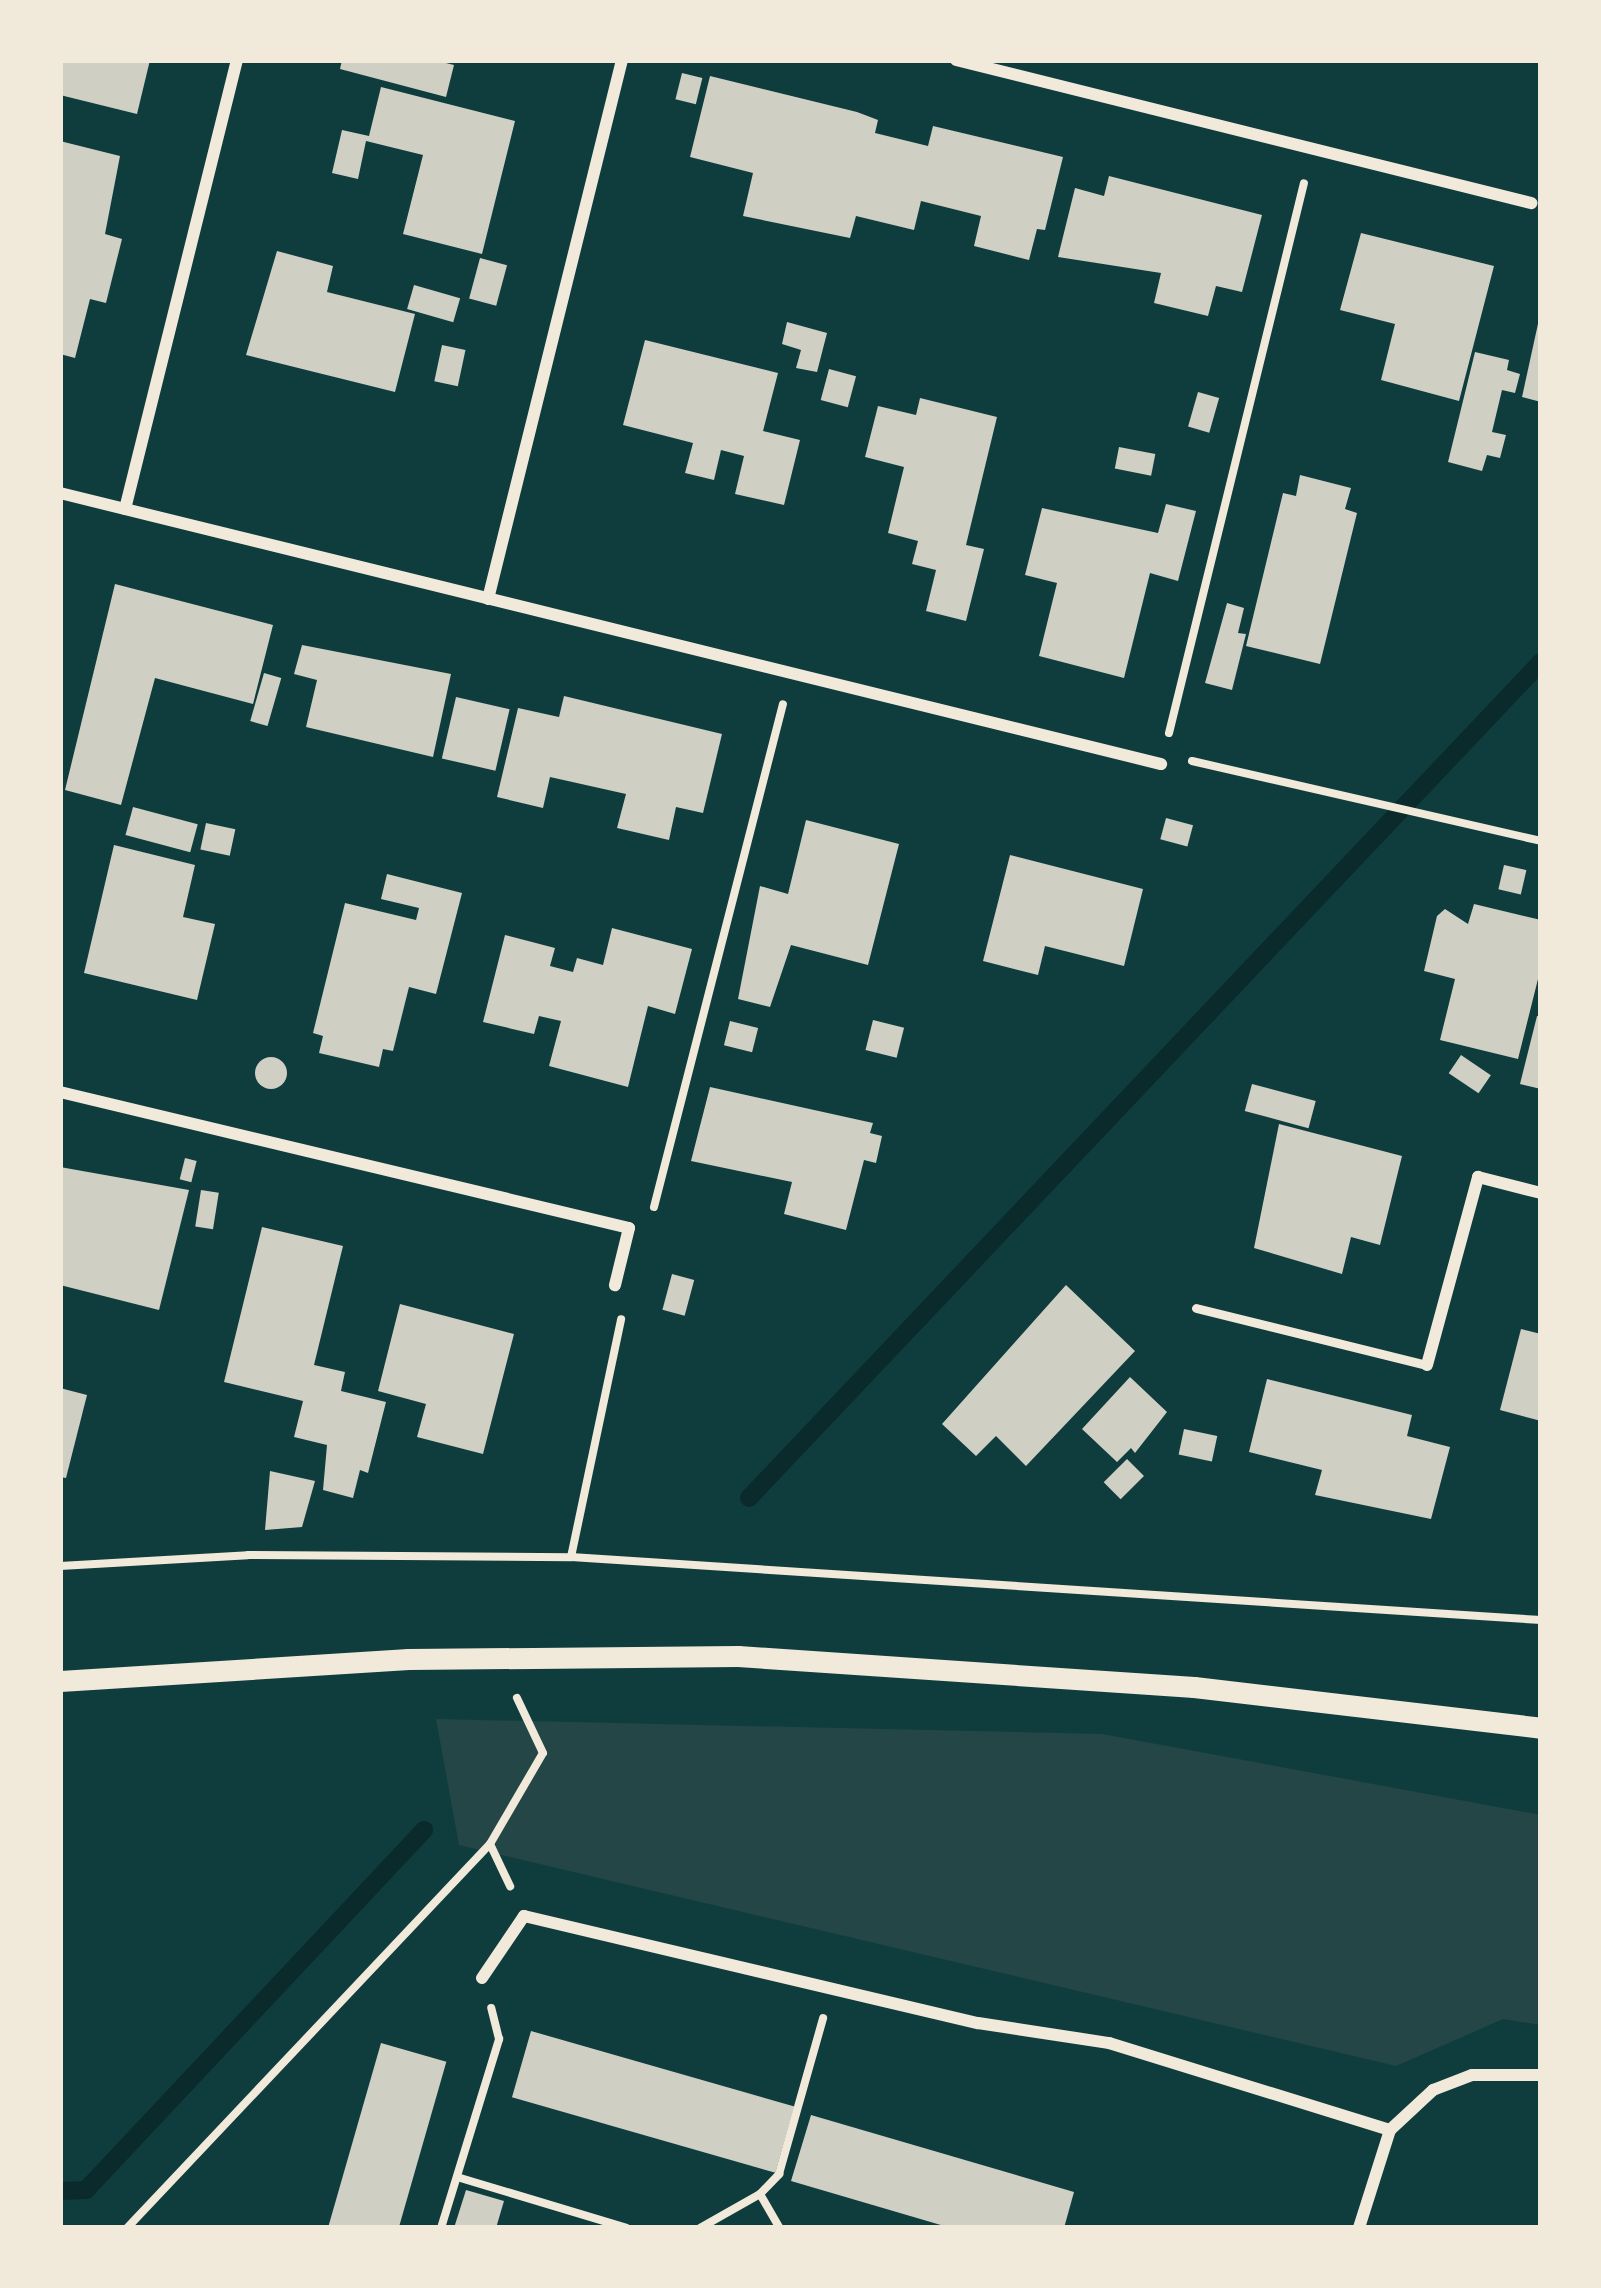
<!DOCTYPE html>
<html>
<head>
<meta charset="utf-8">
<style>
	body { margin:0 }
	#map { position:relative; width:1601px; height:2288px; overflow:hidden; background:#0f3d3e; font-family:Roboto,sans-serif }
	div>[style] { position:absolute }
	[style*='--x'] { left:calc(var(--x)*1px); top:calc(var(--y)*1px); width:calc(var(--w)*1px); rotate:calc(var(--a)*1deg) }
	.green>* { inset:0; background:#244646 }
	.stream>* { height:18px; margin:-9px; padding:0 9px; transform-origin:9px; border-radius:9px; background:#0a2a2b }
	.building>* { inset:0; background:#cfcfc3; transform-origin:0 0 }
	.round { border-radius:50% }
	.path>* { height:8px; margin:-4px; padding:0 4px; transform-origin:4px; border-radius:4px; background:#f1e9da }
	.service>* { height:9px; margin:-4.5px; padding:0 4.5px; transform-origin:4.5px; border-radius:4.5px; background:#f1e9da }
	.minor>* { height:12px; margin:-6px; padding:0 6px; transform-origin:6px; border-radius:6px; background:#f1e9da }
	.tertiary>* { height:21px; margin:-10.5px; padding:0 10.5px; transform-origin:10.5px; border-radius:10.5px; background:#f1e9da }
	span { translate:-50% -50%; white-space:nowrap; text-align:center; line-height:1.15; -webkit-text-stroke:9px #f1e9da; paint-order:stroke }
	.frame { position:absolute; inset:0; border:63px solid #f1e9da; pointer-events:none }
</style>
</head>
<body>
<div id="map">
	<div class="green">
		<div style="clip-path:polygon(436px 1719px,1102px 1734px,1541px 1815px,1541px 2025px,1503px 2019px,1396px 2066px,459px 1845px)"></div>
	</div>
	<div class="stream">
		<div style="--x:749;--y:1498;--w:1152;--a:-46.55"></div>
		<div style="--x:60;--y:2191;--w:26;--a:-2"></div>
		<div style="--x:86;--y:2190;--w:494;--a:-46.8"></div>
	</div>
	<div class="building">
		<div style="clip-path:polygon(60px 60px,150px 60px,137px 114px,60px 95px)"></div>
		<div style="clip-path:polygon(342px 60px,434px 60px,454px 65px,446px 97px,340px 69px)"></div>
		<div style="left:682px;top:73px;width:21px;height:27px;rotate:14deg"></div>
		<div style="clip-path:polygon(710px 76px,857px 112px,878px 120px,875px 133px,928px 146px,933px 126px,1063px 157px,1045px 230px,1037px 229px,1029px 260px,974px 246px,981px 216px,921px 201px,914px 230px,856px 216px,850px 238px,743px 216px,753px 173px,690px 157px)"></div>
		<div style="clip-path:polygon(381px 87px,515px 121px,482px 254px,403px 234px,423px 155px,366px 141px,358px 179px,332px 173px,342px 130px,369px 136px)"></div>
		<div style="clip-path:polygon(60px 141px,120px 156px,105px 234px,122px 239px,106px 303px,90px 299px,75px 358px,60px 354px)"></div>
		<div style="clip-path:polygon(1109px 176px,1262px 215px,1242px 292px,1216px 286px,1208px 316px,1154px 303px,1161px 273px,1058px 257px,1075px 188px,1104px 196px)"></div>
		<div style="clip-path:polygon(1361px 233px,1494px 266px,1459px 401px,1381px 380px,1395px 324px,1340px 310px)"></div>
		<div style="clip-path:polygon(277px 251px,333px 266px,327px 292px,415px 314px,395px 392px,246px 355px)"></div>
		<div style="left:480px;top:258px;width:28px;height:42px;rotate:15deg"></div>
		<div style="left:414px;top:285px;width:48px;height:25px;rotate:16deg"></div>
		<div style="clip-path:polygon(1541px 310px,1541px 402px,1522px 397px)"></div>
		<div style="clip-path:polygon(787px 322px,827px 333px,817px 372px,796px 368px,801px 350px,782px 344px)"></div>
		<div style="clip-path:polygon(645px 340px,778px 373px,763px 431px,800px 440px,784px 505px,735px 494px,744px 456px,721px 450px,714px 480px,685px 473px,693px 443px,623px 425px)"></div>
		<div style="left:442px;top:345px;width:24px;height:37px;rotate:12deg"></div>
		<div style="clip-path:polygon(1475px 352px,1509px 360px,1507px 370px,1520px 374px,1515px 393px,1502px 390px,1492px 432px,1506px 435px,1500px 458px,1487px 455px,1482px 471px,1448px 462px)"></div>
		<div style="left:829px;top:369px;width:28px;height:32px;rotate:15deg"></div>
		<div style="left:1198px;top:392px;width:22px;height:36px;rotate:16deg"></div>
		<div style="clip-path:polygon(920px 398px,997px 417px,966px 545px,984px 549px,966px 621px,926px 611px,936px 570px,912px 564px,918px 541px,888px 533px,904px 467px,865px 457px,878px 406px,916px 415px)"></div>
		<div style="left:1119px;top:447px;width:37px;height:22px;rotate:11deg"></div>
		<div style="clip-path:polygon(1300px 475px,1351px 488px,1345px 509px,1357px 513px,1320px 664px,1246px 646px,1283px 493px,1296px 496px)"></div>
		<div style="clip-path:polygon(1166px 504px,1196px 511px,1178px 581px,1150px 573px,1124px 678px,1039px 656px,1057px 583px,1025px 575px,1042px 508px,1158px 533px)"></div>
		<div style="clip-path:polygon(115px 584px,273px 625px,253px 704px,155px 678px,121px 805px,65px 790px)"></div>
		<div style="clip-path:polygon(1227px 603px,1244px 608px,1238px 633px,1246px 634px,1232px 690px,1205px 683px)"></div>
		<div style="clip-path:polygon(302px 645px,451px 674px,433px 757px,306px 727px,317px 680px,294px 674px)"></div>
		<div style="left:264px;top:673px;width:18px;height:50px;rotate:16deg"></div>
		<div style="clip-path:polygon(564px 696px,722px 734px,703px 813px,676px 807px,669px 840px,617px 828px,626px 794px,550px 777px,543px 808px,497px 797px,518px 708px,559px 717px)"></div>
		<div style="left:456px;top:697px;width:55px;height:63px;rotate:13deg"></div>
		<div style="left:133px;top:807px;width:67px;height:29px;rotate:15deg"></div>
		<div style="left:1166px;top:818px;width:28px;height:22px;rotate:15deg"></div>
		<div style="clip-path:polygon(806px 820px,899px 844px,868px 965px,791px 945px,770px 1007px,738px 999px,760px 886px,788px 894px)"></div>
		<div style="left:206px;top:823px;width:30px;height:27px;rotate:12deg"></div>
		<div style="clip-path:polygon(114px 845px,195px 865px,183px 917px,215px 924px,197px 1000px,84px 973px)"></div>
		<div style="clip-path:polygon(1010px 855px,1143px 889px,1124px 966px,1045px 946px,1038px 975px,983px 961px)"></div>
		<div style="left:1504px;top:865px;width:23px;height:25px;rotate:13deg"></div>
		<div style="clip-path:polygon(387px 874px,462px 893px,436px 994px,409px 987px,393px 1051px,383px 1049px,379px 1067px,319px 1053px,323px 1036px,313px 1033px,345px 903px,416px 920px,419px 908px,381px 899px)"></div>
		<div style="clip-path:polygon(1474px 904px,1541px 920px,1541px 967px,1518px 1059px,1440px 1040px,1455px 979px,1424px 971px,1437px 916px,1445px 909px,1468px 924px)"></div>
		<div style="clip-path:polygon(612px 928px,692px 949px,675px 1014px,648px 1006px,628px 1087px,549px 1066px,561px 1021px,539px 1016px,534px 1034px,483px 1022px,505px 935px,555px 948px,550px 966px,573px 972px,577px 958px,603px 965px)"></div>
		<div style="clip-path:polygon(1537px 1016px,1541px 1016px,1541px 1089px,1520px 1084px)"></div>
		<div style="left:873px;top:1020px;width:32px;height:31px;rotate:14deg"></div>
		<div style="left:730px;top:1021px;width:29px;height:25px;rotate:14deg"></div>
		<div style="left:1461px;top:1055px;width:36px;height:22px;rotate:34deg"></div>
		<div class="round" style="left:255px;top:1057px;width:32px;height:32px"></div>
		<div style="left:1252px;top:1084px;width:66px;height:28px;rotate:15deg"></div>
		<div style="clip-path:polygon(710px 1087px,873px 1123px,870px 1133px,882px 1136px,876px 1163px,864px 1160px,846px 1230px,784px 1214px,792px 1182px,691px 1161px)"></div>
		<div style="clip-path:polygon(1279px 1124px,1402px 1156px,1380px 1245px,1351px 1237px,1342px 1274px,1254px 1248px)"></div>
		<div style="left:185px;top:1158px;width:12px;height:22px;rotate:14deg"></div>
		<div style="clip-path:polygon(60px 1167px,189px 1190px,159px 1310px,60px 1285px)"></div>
		<div style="left:201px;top:1190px;width:18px;height:37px;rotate:9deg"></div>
		<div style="clip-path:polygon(262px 1227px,343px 1246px,314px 1365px,345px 1372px,341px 1391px,386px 1402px,368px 1473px,360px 1470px,353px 1498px,323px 1490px,327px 1445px,294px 1437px,303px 1401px,224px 1382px)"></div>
		<div style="left:672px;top:1274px;width:23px;height:37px;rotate:15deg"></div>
		<div style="clip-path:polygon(1066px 1285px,1135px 1351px,1026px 1466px,996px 1436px,976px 1456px,942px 1424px)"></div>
		<div style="clip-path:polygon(400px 1304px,514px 1334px,483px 1454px,417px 1437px,426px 1404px,378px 1391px)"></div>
		<div style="clip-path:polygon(1521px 1329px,1541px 1334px,1541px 1421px,1500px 1410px)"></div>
		<div style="clip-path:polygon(1130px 1377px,1167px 1412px,1135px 1453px,1131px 1448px,1117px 1462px,1082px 1429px)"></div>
		<div style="clip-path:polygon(1267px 1379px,1412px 1415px,1407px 1436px,1450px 1447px,1431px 1519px,1315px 1495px,1322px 1470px,1249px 1452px)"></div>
		<div style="clip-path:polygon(60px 1388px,87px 1395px,66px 1478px,60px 1477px)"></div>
		<div style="left:1184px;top:1429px;width:34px;height:26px;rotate:12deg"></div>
		<div style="left:1127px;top:1459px;width:24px;height:33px;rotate:45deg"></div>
		<div style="clip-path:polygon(270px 1471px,315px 1481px,302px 1527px,265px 1530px)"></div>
		<div style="left:531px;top:2031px;width:274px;height:69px;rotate:16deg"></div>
		<div style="left:381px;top:2043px;width:68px;height:193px;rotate:16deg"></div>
		<div style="clip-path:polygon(811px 2115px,1074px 2192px,1064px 2228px,951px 2228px,791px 2181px)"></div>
		<div style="clip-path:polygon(466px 2190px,504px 2201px,496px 2228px,454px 2228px)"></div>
	</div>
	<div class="path">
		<div style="--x:1169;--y:733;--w:566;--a:-76.21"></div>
		<div style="--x:1192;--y:761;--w:358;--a:12.9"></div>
		<div style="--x:654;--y:1207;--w:519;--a:-75.62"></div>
		<div style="--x:571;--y:1557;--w:243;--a:-78.1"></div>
		<div style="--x:60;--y:1566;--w:188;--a:-3.3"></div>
		<div style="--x:248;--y:1555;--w:323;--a:0.4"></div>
		<div style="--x:571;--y:1557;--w:972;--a:3.72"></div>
		<div style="--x:490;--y:1844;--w:47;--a:64.5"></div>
		<div style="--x:457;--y:2177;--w:177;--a:16.7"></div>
		<div style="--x:760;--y:2194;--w:28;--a:-46"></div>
		<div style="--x:779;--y:2174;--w:162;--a:-74.2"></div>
		<div style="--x:127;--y:2228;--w:528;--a:-46.61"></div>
		<div style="--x:490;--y:1844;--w:105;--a:-59.8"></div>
		<div style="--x:543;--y:1753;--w:61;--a:-115.3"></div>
		<div style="--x:441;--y:2228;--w:198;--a:-72.9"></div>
		<div style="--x:499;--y:2039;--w:32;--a:-104"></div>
		<div style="--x:700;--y:2228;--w:69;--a:-29.5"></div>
		<div style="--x:760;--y:2194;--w:39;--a:60"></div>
	</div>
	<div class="service">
		<div style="--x:1196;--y:1308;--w:238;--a:13.9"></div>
	</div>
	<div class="minor">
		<div style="--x:956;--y:60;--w:593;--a:13.97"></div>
		<div style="--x:60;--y:493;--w:1134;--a:13.83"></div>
		<div style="--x:125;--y:509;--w:463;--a:-76"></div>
		<div style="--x:488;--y:599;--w:555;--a:-76.04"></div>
		<div style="--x:60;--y:1092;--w:585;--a:13.44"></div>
		<div style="--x:629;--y:1228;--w:59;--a:103.8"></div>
		<div style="--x:1427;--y:1365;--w:195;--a:-74.8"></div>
		<div style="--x:1478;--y:1177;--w:65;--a:14.3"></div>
		<div style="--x:482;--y:1978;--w:75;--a:-55.9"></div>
		<div style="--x:524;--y:1916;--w:466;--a:13.3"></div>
		<div style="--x:978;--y:2023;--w:133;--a:8.7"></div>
		<div style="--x:1109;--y:2043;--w:294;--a:17.2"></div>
		<div style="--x:1390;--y:2130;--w:103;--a:107.6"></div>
		<div style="--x:1390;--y:2130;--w:59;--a:-42.9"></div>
		<div style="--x:1433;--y:2090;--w:42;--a:-21"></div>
		<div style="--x:1472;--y:2075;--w:69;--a:0"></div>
	</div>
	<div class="tertiary">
		<div style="--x:60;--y:1681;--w:349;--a:-3.6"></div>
		<div style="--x:408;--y:1659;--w:330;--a:-0.5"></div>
		<div style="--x:738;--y:1656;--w:457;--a:3.9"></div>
		<div style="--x:1194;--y:1687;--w:349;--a:6.7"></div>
	</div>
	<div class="frame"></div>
</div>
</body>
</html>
